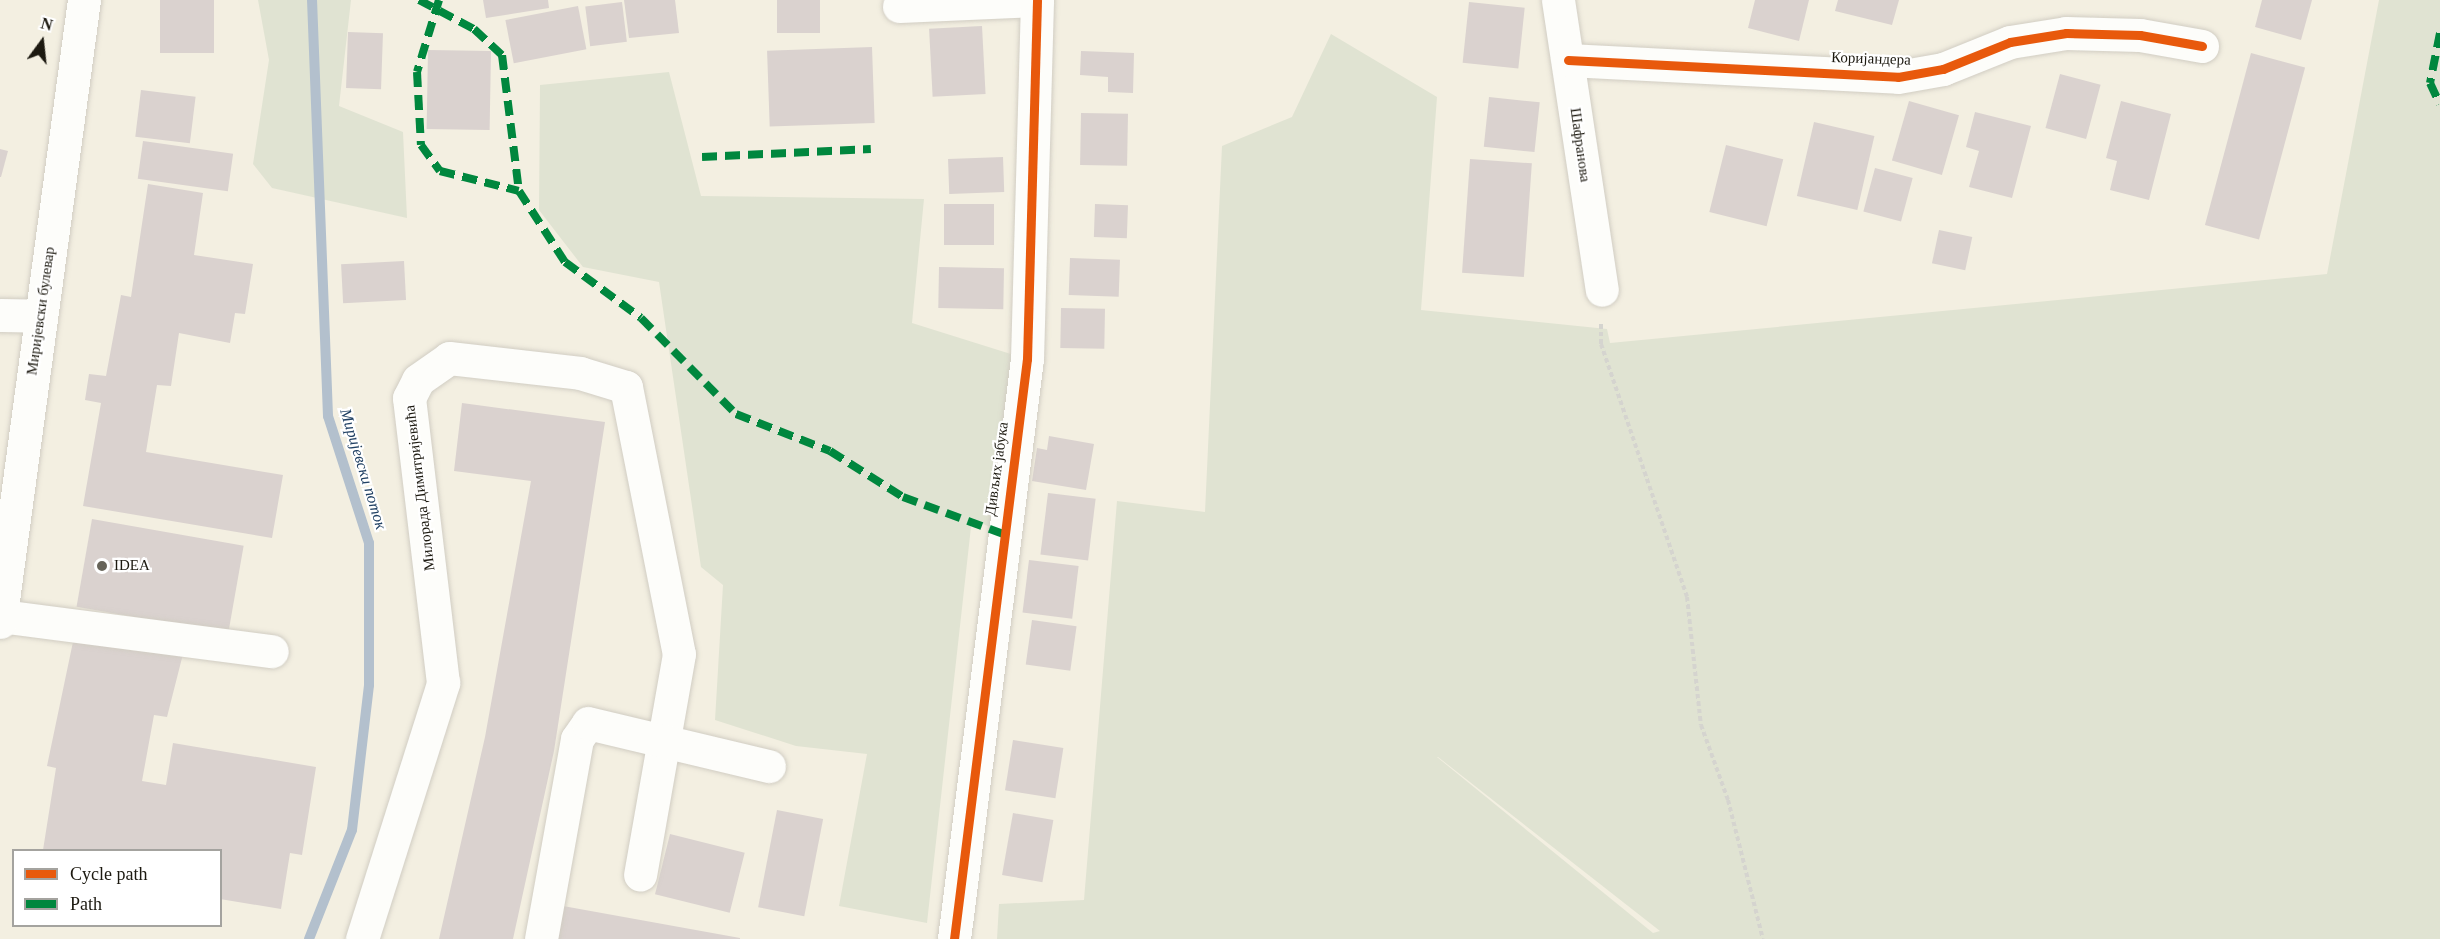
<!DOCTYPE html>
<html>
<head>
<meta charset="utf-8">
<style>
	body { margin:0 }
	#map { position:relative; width:2440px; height:939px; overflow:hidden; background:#f3efe1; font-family:"Times New Roman",serif }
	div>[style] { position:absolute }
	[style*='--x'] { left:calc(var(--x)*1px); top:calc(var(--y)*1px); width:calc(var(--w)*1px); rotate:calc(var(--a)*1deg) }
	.green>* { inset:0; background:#e0e3d2 }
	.stream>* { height:10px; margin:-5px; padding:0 5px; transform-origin:5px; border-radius:5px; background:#b3c0cd }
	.building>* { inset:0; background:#dad2cf; transform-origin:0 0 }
	.path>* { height:4px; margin-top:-2px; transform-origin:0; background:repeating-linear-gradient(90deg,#d5d4cf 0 4.5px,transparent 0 7.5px) }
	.roads { filter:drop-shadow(0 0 2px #d1cdc3) drop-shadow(0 0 2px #d1cdc3) }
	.minor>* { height:33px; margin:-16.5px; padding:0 16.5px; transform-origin:16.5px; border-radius:16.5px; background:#fdfdfa }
	.major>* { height:33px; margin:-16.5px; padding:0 16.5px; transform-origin:16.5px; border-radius:16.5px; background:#fdfdfa }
	.quiet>* { height:8px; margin-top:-4px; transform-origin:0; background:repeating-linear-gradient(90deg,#00873e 0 15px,transparent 0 23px) }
	.cycleway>* { height:9px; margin:-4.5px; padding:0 4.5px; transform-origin:4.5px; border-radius:4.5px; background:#e8590c }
	.dots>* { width:16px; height:16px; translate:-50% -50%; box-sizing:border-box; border:3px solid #fff; border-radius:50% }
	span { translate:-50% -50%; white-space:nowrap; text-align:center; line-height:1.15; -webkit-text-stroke:4.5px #fff; paint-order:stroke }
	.street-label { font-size:15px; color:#1c1910 }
	.poi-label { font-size:15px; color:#1c1910 }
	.left { translate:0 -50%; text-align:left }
	.water-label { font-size:16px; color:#214164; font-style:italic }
	.legend { position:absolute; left:12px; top:849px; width:210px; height:78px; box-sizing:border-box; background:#fff; border:2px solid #a4a39f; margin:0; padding:8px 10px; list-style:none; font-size:18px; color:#1c1910 }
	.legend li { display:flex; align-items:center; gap:12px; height:30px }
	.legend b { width:30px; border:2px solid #a4a39f }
	.north { position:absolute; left:12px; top:12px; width:60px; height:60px; -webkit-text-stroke:4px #fff; paint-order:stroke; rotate:15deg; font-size:16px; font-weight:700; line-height:24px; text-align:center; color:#1c1910 }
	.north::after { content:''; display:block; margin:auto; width:21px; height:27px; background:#1c1910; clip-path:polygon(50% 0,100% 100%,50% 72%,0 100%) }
</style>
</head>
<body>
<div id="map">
	<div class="green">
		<div style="clip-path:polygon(258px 0,351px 0,339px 106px,403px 132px,407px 218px,272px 188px,253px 164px,269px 60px)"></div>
		<div style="clip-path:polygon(evenodd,2379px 0,2440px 0,2440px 939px,997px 939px,999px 904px,1084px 900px,1117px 501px,1205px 512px,1222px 146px,1292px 117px,1331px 34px,1437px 97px,1421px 310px,1607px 329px,1610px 343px,2327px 274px,2379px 0,1437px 757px,1438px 757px,1660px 931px,1653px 933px,1437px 757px)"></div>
		<div style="clip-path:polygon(669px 72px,701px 196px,924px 199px,912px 323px,1027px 359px,1003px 534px,972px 518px,927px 923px,839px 906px,867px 754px,796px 746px,715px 720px,723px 585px,701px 567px,659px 282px,583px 267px,539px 210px,540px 85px)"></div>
	</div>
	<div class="stream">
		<div style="--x:309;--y:939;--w:117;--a:-68.5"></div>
		<div style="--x:352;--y:830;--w:146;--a:-83.3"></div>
		<div style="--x:369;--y:685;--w:142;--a:-90"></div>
		<div style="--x:369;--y:543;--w:133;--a:-107.9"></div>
		<div style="--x:328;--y:416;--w:416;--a:-92.2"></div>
	</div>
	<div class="building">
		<div style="left:160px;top:0;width:54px;height:53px"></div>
		<div style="clip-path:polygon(483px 0,548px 0,549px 8px,486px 18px)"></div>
		<div style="clip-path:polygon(624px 0,675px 0,679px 33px,629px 38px)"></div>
		<div style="left:777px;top:0;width:43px;height:33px"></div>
		<div style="clip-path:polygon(1755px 0,1809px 0,1799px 41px,1748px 28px)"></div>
		<div style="clip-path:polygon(1838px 0,1899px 0,1892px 25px,1835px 11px)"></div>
		<div style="clip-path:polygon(2262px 0,2312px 0,2301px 40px,2255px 27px)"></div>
		<div style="left:622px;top:2px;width:40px;height:37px;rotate:83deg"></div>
		<div style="left:1469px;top:2px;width:56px;height:61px;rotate:6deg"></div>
		<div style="left:578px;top:6px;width:44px;height:74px;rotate:79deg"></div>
		<div style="left:982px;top:26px;width:68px;height:53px;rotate:87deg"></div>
		<div style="left:348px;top:32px;width:35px;height:56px;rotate:2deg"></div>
		<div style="left:872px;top:47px;width:76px;height:105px;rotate:88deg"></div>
		<div style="left:428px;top:50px;width:63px;height:79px;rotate:1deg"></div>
		<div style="clip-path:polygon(1081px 51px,1134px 53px,1133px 93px,1108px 92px,1108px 77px,1080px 75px)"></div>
		<div style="left:2251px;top:53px;width:56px;height:178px;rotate:15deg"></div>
		<div style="left:2060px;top:74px;width:42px;height:56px;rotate:15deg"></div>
		<div style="left:141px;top:90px;width:55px;height:47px;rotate:7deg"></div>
		<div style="left:1489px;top:97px;width:51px;height:50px;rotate:6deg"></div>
		<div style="left:1909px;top:101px;width:52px;height:62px;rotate:16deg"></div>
		<div style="clip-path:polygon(2121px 101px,2171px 114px,2149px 200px,2110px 190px,2117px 161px,2106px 158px)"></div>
		<div style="clip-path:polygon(1975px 112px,2031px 126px,2012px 198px,1969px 187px,1979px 151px,1966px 147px)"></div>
		<div style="left:1081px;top:113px;width:47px;height:52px;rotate:1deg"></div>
		<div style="left:1814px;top:122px;width:62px;height:76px;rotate:13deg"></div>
		<div style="left:143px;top:141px;width:91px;height:38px;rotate:8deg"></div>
		<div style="left:1726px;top:145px;width:59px;height:69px;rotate:14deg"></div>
		<div style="clip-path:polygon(0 149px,8px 151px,1px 177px,0 177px)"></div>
		<div style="left:1003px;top:157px;width:35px;height:55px;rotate:88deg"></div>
		<div style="left:1470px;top:159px;width:62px;height:114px;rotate:4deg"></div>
		<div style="left:1875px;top:168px;width:39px;height:45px;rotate:15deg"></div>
		<div style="clip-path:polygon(148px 184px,203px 193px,194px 255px,253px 264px,245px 314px,235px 313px,230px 343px,179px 333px,171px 386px,157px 385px,146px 452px,283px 475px,272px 538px,83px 506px,101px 403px,85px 400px,89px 374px,106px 376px,121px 295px,131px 297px)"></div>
		<div style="left:944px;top:204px;width:50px;height:41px"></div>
		<div style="left:1095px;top:204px;width:33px;height:33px;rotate:2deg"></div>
		<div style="left:1939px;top:230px;width:34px;height:34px;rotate:12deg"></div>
		<div style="left:1070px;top:258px;width:50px;height:37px;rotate:2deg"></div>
		<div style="left:404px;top:261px;width:39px;height:63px;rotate:87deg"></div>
		<div style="left:939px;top:267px;width:65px;height:41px;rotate:1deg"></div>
		<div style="left:1061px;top:308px;width:44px;height:40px;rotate:1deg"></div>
		<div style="clip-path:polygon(462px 403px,605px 422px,554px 751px,513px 939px,439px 939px,485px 737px,531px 481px,454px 471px)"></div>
		<div style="clip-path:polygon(1049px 436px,1094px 444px,1086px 490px,1032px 481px,1037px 448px,1047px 450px)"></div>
		<div style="left:1048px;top:493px;width:48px;height:62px;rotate:7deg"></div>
		<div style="left:92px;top:519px;width:154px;height:89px;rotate:10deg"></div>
		<div style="left:1029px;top:560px;width:50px;height:53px;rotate:7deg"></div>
		<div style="left:1032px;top:620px;width:45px;height:45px;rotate:8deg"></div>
		<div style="clip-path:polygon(74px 637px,183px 654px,167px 717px,154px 715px,142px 781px,166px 785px,173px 743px,316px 767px,302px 855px,290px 853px,281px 909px,220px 899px,220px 850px,43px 850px,56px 768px,47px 766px)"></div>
		<div style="left:1013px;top:740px;width:51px;height:51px;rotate:9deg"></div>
		<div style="left:777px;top:810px;width:47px;height:99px;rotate:11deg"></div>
		<div style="left:1013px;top:813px;width:41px;height:63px;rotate:10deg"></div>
		<div style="left:670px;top:834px;width:77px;height:62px;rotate:14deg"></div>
		<div style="clip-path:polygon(563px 906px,740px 938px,740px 939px,557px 939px)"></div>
	</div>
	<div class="path">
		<div style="--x:1601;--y:324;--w:20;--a:90"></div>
		<div style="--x:1601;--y:344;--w:267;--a:71.2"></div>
		<div style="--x:1687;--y:597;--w:129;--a:83.8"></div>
		<div style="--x:1701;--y:725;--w:80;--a:70.2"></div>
		<div style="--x:1728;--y:800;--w:143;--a:75.9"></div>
	</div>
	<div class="roads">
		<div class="minor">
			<div style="--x:1558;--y:0;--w:293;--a:81.4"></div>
			<div style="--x:899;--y:6;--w:138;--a:-2.5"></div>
			<div style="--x:1568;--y:60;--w:330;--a:2.9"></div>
			<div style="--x:1898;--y:77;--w:46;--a:-10.1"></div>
			<div style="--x:1943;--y:69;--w:72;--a:-21.9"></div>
			<div style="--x:2010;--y:42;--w:57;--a:-9.1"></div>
			<div style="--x:2066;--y:33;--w:74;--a:1.5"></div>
			<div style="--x:2140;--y:35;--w:63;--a:10.1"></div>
			<div style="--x:0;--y:315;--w:39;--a:1"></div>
			<div style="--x:1;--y:616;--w:273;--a:7.4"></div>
			<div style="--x:362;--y:939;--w:269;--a:-72.4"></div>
			<div style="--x:443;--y:683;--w:287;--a:-96.8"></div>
			<div style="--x:409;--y:398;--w:20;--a:-63"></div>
			<div style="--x:418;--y:380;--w:38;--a:-35"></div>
			<div style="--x:449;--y:358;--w:132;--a:6.5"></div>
			<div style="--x:580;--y:373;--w:48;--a:16.9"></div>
			<div style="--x:626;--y:387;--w:272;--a:78.8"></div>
			<div style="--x:679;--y:654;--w:224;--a:100"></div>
			<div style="--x:541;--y:939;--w:203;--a:-79.8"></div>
			<div style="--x:577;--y:739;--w:19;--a:-55"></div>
			<div style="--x:588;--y:723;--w:186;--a:13.4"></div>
			<div style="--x:954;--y:939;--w:585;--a:-82.83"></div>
			<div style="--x:1027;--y:359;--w:359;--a:-88.4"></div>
		</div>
		<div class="major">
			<div style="--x:0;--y:622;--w:628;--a:-82.31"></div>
		</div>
	</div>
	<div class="quiet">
		<div style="--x:419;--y:0;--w:62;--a:27.8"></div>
		<div style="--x:474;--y:29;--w:38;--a:43"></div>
		<div style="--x:502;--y:55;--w:137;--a:82.9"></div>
		<div style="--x:519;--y:191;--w:85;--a:57.1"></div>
		<div style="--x:565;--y:262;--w:94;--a:36.4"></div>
		<div style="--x:641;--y:318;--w:135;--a:45.3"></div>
		<div style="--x:736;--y:414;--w:101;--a:21.5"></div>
		<div style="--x:830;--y:451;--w:86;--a:32.2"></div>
		<div style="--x:903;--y:497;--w:107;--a:20.3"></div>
		<div style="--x:439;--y:0;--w:75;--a:107"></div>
		<div style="--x:417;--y:72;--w:73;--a:86.9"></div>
		<div style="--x:421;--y:145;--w:32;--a:54"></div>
		<div style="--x:440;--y:171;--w:81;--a:14.2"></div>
		<div style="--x:2440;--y:33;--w:51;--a:101.3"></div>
		<div style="--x:2430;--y:83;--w:23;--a:65"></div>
		<div style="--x:702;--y:157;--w:169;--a:-2.7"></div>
	</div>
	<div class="cycleway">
		<div style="--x:1568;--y:60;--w:330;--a:2.9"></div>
		<div style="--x:1898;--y:77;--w:46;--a:-10.1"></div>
		<div style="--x:1943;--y:69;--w:72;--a:-21.9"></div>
		<div style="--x:2010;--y:42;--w:57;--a:-9.1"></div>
		<div style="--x:2066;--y:33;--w:74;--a:1.5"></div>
		<div style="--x:2140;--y:35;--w:63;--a:10.1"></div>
		<div style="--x:954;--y:939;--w:585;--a:-82.83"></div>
		<div style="--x:1027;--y:359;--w:359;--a:-88.4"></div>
	</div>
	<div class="dots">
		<div style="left:102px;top:566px;background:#676459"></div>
	</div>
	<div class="street-label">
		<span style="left:1871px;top:59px;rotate:2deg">Коријандера</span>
		<span style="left:1580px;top:145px;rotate:82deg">Шафранова</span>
		<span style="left:41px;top:311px;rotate:-82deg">Миријевски булевар</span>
		<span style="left:997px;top:469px;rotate:-82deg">Дивљих јабука</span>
		<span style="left:420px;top:488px;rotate:-97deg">Милорада Димитријевића</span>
	</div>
	<div class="poi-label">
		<span class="left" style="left:114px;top:566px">IDEA</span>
	</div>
	<div class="water-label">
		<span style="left:363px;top:469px;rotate:73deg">Миријевски поток</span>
	</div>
	<ul class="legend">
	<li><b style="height:8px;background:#e8590c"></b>Cycle path</li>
	<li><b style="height:8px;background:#00873e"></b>Path</li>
	</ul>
	<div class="north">N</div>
</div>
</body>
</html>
